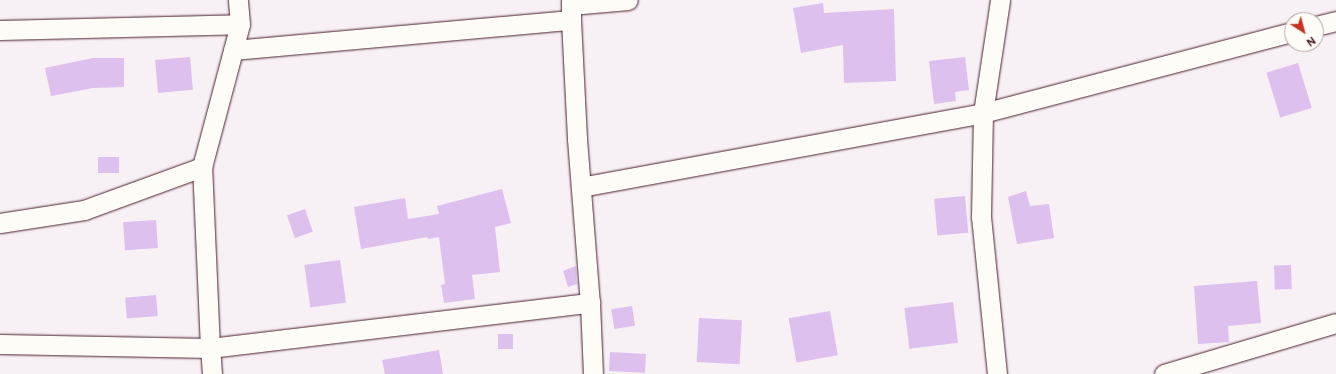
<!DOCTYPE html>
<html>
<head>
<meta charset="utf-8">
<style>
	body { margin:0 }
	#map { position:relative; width:1336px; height:374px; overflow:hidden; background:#f7f0f5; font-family:"Balsamiq Sans",sans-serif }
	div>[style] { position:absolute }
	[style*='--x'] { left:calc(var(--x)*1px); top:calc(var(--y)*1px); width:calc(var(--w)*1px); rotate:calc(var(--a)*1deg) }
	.building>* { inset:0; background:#ddc0ee; transform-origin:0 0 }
	.roads { filter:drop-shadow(0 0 1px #4a1f2b) drop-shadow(0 0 1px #4a1f2b) }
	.street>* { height:19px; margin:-9.5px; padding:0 9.5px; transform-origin:9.5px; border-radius:9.5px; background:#fdfcf7 }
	span { translate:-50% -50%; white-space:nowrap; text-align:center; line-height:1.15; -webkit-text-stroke:3.5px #fdfcf7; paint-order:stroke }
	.north { position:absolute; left:1284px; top:12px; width:40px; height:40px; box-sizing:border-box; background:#fdfcf7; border:1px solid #b5a4a5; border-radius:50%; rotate:144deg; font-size:11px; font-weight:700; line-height:16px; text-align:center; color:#4a1f2b }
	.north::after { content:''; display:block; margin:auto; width:14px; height:18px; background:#c8321e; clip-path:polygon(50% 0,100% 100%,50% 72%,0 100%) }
</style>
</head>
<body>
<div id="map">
	<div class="building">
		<div style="clip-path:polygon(823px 3px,824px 13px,894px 9px,896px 81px,844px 83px,843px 45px,801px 53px,793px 8px)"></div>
		<div style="left:190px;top:57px;width:33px;height:35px;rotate:85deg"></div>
		<div style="clip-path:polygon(965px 57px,969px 90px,955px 92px,956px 101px,934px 104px,929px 61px)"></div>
		<div style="clip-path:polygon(93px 58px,124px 58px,124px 87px,93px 88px,51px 96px,45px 68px)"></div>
		<div style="left:1298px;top:63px;width:47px;height:33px;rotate:73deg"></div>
		<div style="left:98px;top:157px;width:21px;height:16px"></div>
		<div style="clip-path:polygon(502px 189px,511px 223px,495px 227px,500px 272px,472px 275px,475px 299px,444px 303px,441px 285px,445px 284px,439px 237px,428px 239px,427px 237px,361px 249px,354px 207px,405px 198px,408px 219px,439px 214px,437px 206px)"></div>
		<div style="clip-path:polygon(1026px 191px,1030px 206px,1049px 204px,1054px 238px,1017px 244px,1008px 197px)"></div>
		<div style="left:965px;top:196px;width:37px;height:31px;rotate:85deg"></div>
		<div style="left:305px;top:209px;width:24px;height:19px;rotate:71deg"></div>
		<div style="left:156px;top:220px;width:28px;height:33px;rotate:86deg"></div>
		<div style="left:340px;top:260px;width:43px;height:36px;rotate:82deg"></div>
		<div style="left:1291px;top:265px;width:24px;height:17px;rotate:88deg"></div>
		<div style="clip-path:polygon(576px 266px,577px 284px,568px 287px,563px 271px)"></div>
		<div style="clip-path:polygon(1257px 281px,1261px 323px,1228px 326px,1229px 342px,1198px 344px,1194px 286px)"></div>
		<div style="left:156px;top:295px;width:21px;height:31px;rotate:85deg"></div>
		<div style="left:953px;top:302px;width:41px;height:49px;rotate:83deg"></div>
		<div style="left:632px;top:306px;width:20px;height:21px;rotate:81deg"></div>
		<div style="left:830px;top:311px;width:45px;height:42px;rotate:80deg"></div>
		<div style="left:699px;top:318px;width:43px;height:44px;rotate:3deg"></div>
		<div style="left:498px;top:334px;width:15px;height:15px"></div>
		<div style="clip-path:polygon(439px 350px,443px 374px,385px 374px,382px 360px)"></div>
		<div style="left:610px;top:352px;width:36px;height:19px;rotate:3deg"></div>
	</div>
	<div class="roads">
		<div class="street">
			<div style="--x:571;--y:0;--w:20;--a:90"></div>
			<div style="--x:571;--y:20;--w:119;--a:87.1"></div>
			<div style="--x:577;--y:139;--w:165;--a:85.5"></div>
			<div style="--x:590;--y:303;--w:71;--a:87.6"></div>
			<div style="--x:571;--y:5;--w:57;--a:-5"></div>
			<div style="--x:1316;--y:26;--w:21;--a:-14"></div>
			<div style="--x:0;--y:30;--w:240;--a:-1.4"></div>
			<div style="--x:233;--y:50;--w:339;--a:-5.1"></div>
			<div style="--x:581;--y:187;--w:409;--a:-10.4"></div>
			<div style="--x:983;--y:113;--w:319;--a:-14.7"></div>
			<div style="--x:0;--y:223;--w:85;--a:-8.8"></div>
			<div style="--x:84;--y:210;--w:126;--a:-20"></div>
			<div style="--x:0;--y:344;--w:210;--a:1.1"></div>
			<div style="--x:210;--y:348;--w:383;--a:-6.8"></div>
			<div style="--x:212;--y:374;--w:26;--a:-94"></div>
			<div style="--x:210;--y:348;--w:181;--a:-92.5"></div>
			<div style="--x:202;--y:167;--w:148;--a:-75.1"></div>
			<div style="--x:240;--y:24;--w:24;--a:-95"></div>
			<div style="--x:997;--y:374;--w:158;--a:-95.8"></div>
			<div style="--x:981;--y:217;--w:104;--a:-88.9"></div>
			<div style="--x:983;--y:113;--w:114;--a:-81.4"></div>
			<div style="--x:1164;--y:374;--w:179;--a:-16.5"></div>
		</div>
	</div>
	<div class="north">N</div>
</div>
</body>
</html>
